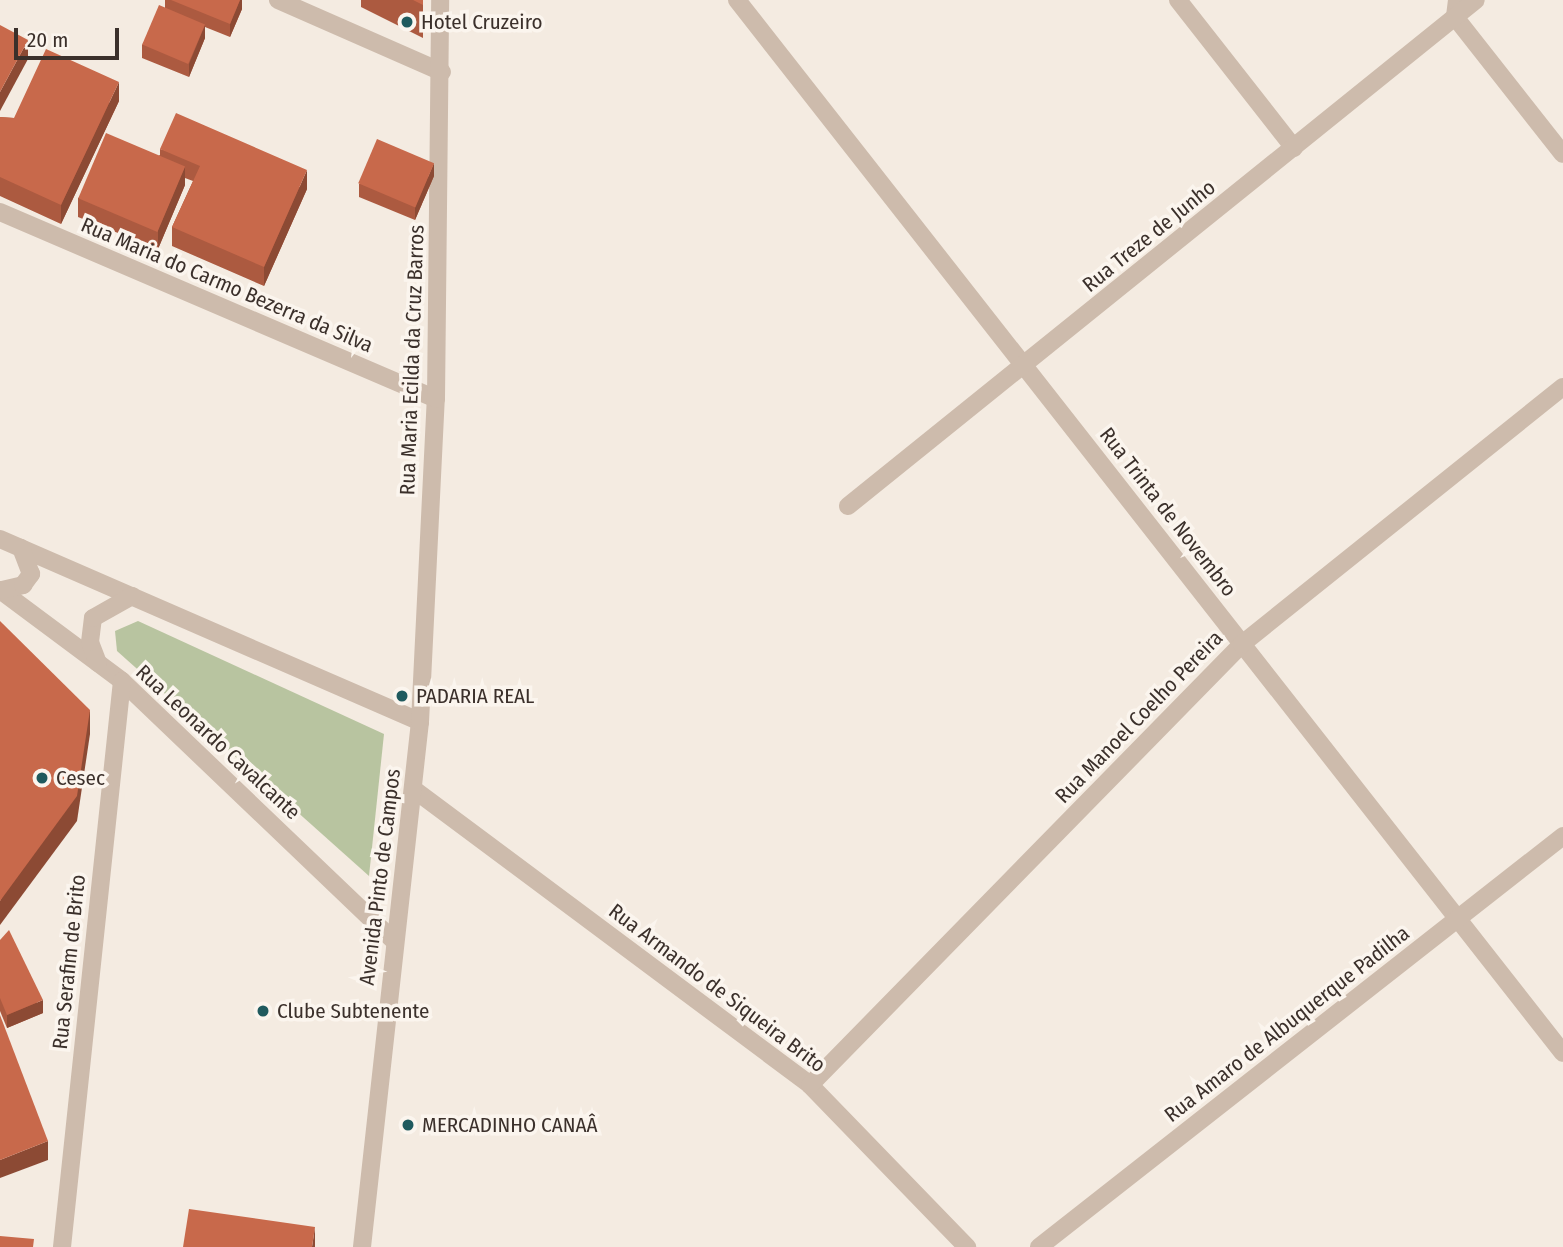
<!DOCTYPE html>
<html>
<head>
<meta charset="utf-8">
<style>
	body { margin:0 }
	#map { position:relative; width:1563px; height:1247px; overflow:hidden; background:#f4ebe1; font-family:"Fira Sans Condensed",sans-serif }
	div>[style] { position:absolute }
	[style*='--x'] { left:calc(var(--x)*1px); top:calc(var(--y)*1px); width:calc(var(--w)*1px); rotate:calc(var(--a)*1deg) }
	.green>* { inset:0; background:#b8c4a0 }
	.minor>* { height:18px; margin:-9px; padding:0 9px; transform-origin:9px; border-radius:9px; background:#cdbbac }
	.wall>* { inset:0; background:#ac5a40 }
	.shaded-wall>* { inset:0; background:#8c4a34 }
	.building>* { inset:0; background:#c8694b; transform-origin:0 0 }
	.dots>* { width:19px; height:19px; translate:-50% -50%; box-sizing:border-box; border:4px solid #fbf5ee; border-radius:50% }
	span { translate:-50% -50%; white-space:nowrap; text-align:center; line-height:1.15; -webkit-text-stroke:7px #fbf5ee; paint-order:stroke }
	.poi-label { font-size:21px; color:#3b302b }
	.left { translate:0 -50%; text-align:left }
	.street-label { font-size:21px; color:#3b302b }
	.scale { position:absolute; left:14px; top:28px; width:105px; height:32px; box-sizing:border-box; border:4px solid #3b302b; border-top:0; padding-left:9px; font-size:21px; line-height:24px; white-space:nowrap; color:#3b302b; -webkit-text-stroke:5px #fbf5ee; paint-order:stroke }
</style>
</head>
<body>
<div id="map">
	<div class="green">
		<div style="clip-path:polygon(138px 621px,384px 734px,369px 876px,117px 651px,115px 631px)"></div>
	</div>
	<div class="minor">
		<div style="--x:278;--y:0;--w:179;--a:23.7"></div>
		<div style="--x:737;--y:0;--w:1338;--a:51.89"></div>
		<div style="--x:1178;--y:0;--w:188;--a:51.9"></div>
		<div style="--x:1457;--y:0;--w:17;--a:97"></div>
		<div style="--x:1455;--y:17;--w:174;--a:51.8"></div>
		<div style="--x:0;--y:212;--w:474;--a:23.2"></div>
		<div style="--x:848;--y:506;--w:806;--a:-38.86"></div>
		<div style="--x:0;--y:539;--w:458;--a:23.5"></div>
		<div style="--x:0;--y:590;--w:152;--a:36.7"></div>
		<div style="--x:122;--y:681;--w:376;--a:43.7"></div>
		<div style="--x:2;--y:590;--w:22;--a:-13"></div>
		<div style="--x:23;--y:585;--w:14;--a:-54"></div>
		<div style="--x:31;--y:574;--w:28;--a:-111"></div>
		<div style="--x:98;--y:663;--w:22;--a:-111"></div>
		<div style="--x:90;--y:642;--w:24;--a:-83"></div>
		<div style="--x:93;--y:618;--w:45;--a:-29.4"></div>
		<div style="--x:416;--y:791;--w:492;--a:36.7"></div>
		<div style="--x:810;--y:1085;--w:226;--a:45.9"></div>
		<div style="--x:810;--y:1085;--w:617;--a:-45.59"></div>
		<div style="--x:1242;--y:644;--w:411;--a:-38.7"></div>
		<div style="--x:62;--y:1247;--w:569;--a:-83.95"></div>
		<div style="--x:362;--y:1247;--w:528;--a:-83.7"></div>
		<div style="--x:420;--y:722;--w:323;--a:-87.2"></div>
		<div style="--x:436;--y:399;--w:399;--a:-89.4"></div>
		<div style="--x:1039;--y:1247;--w:666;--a:-38.11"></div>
	</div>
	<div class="wall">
		<div style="clip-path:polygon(165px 0,242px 0,242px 9px,230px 37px,205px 27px,205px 38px,189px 77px,142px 58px,142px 45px,165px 8px)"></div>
		<div style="clip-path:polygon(361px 0,423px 0,423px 38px,361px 7px)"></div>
		<div style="clip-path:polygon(119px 101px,61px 224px,0 196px,0 117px,14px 118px)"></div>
		<div style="clip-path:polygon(160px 149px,307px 189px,264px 286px,172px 246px,172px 227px,193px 181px,185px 178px,185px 185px,158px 249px,78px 217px,78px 198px,160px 155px)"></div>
		<div style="clip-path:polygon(434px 176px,415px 220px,359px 197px,359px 184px)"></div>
		<div style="clip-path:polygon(0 940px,43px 1013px,7px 1028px,0 1011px)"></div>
	</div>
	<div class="shaded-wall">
		<div style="clip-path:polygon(240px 0,242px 0,242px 9px,230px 37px,230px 24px)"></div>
		<div style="clip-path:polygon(205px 25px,205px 38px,189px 77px,189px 64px)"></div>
		<div style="clip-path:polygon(28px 40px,28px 59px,0 111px,0 92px)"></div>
		<div style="clip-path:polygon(119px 82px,119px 101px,61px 224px,61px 205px)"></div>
		<div style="clip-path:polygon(434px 163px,434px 176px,415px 220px,415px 207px)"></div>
		<div style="clip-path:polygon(185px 166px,185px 185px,158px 249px,158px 230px)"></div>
		<div style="clip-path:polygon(307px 170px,307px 189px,264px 286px,264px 267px)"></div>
		<div style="clip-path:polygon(90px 710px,90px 734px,77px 821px,0 925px,0 901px)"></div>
		<div style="clip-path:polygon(43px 1000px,43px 1013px,7px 1028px,7px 1015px)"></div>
		<div style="clip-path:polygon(48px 1141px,48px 1160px,0 1178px,0 1160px)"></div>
		<div style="clip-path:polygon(315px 1227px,315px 1247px,312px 1247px)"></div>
	</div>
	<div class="building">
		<div style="clip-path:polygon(171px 0,240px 0,230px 24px)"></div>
		<div style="clip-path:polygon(413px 0,423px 0,423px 5px)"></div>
		<div style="left:159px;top:5px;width:50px;height:43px;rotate:23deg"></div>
		<div style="clip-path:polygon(0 25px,28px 40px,0 92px)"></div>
		<div style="clip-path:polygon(46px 49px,119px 82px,61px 205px,0 177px,0 117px,14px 118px)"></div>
		<div style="clip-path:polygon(176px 113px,307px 170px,264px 267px,172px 227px,200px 166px,160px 149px)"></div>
		<div style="left:106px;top:133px;width:86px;height:71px;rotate:23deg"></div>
		<div style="left:377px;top:139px;width:62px;height:48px;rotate:23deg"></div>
		<div style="clip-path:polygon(0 621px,90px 710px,77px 796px,0 901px)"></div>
		<div style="clip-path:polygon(9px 930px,43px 1000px,7px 1015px,0 998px,0 940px)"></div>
		<div style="clip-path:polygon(0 1015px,48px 1141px,0 1160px)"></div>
		<div style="clip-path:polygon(189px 1209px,315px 1227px,312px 1247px,183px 1247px)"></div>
		<div style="clip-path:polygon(0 1236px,34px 1239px,33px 1247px,0 1247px)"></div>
	</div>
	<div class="dots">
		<div style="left:407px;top:22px;background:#1f5a5e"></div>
		<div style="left:402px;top:696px;background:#1f5a5e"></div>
		<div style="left:42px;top:778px;background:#1f5a5e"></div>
		<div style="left:263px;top:1011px;background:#1f5a5e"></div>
		<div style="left:408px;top:1125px;background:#1f5a5e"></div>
	</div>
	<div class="poi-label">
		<span class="left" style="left:421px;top:22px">Hotel Cruzeiro</span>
		<span class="left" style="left:416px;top:696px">PADARIA REAL</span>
		<span class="left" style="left:56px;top:778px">Cesec</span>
		<span class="left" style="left:277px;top:1011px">Clube Subtenente</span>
		<span class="left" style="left:422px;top:1125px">MERCADINHO CANAÂ</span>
	</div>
	<div class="street-label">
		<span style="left:1149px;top:236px;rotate:-39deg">Rua Treze de Junho</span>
		<span style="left:227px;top:285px;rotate:23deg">Rua Maria do Carmo Bezerra da Silva</span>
		<span style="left:412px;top:360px;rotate:-88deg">Rua Maria Ecilda da Cruz Barros</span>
		<span style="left:1168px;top:512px;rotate:52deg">Rua Trinta de Novembro</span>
		<span style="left:1139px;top:717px;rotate:-46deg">Rua Manoel Coelho Pereira</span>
		<span style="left:218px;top:742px;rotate:43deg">Rua Leonardo Cavalcante</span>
		<span style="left:380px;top:877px;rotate:-83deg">Avenida Pinto de Campos</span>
		<span style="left:69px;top:962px;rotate:-84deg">Rua Serafim de Brito</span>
		<span style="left:717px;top:988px;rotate:37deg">Rua Armando de Siqueira Brito</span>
		<span style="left:1287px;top:1024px;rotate:-38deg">Rua Amaro de Albuquerque Padilha</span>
	</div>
	<div class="scale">20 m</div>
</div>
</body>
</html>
